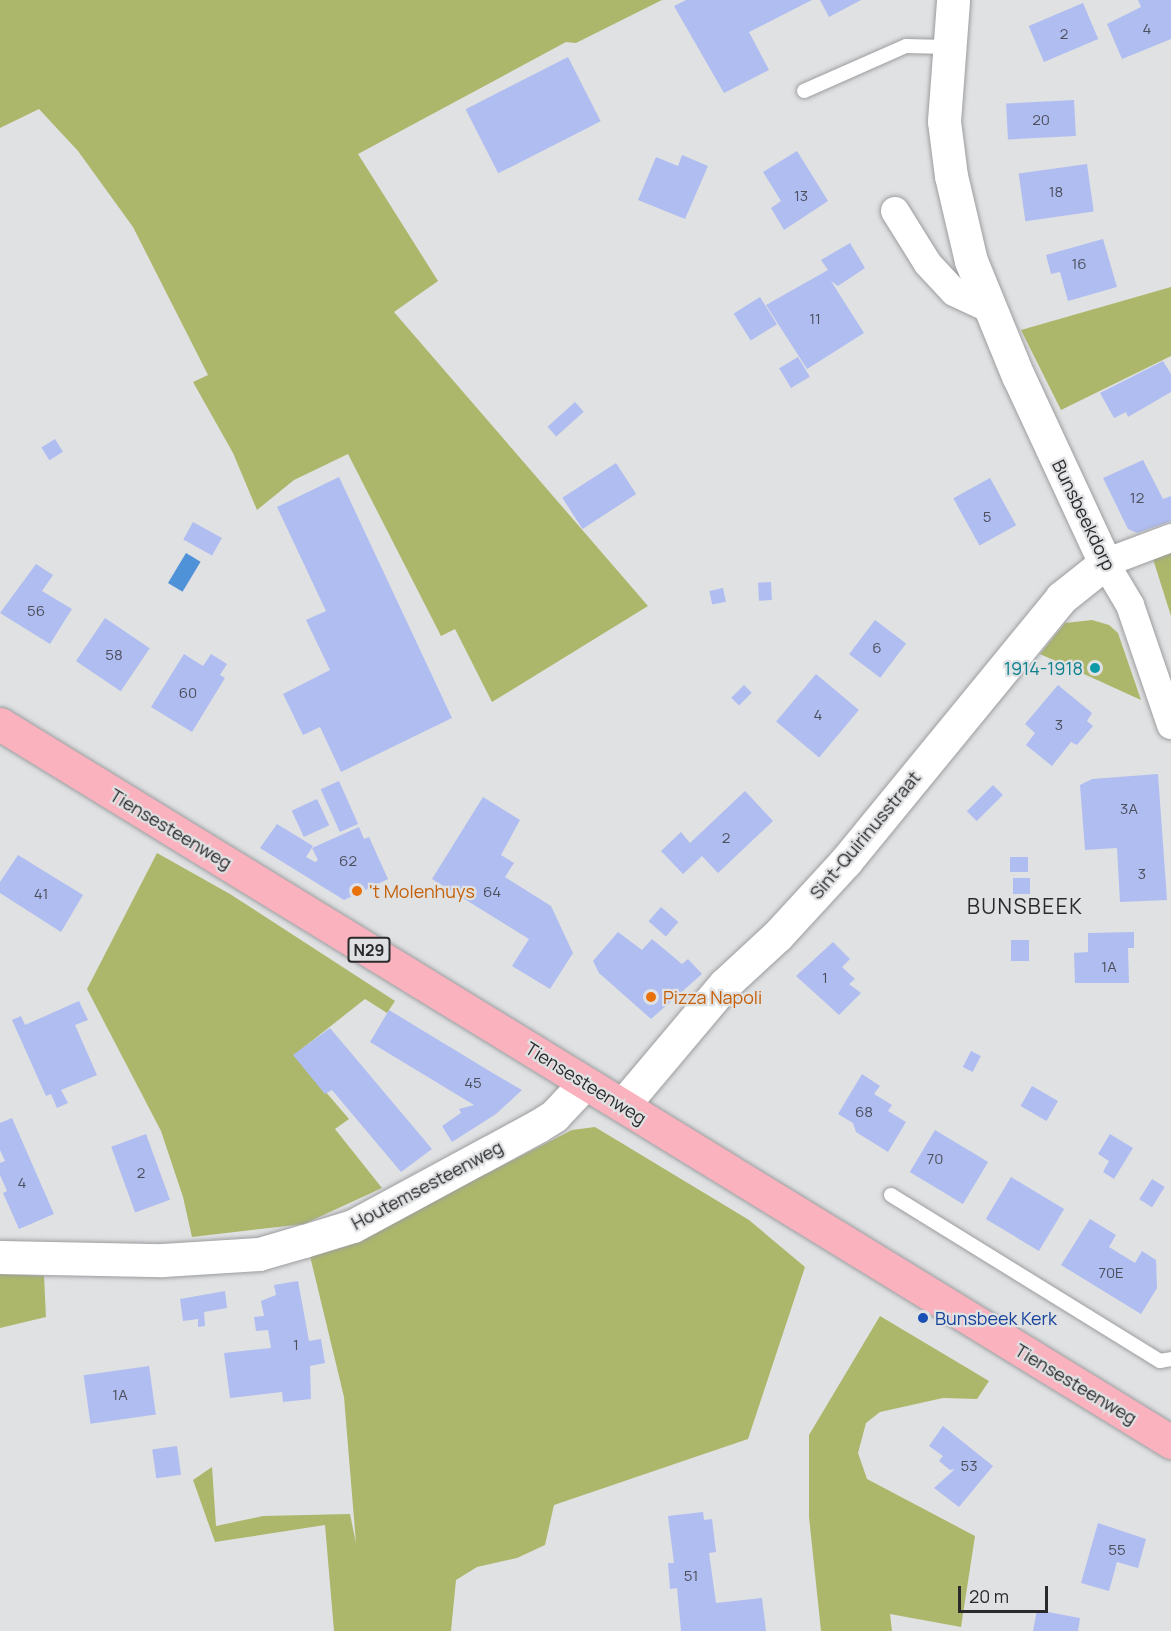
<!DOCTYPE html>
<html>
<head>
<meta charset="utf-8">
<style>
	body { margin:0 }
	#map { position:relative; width:1171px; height:1631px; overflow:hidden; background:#e0e1e3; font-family:Manrope,sans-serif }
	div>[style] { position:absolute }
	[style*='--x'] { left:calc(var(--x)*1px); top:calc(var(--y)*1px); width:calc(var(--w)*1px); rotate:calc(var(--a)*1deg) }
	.green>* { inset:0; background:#adb76b }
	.water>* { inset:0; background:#5092d8; transform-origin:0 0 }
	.building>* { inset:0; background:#b0bdf1; transform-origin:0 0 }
	.roads { filter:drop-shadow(0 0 2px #9c9d9f) drop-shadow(0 0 2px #9c9d9f) }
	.service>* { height:14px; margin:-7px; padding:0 7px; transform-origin:7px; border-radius:7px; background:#fff }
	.minor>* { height:28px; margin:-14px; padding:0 14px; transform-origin:14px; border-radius:14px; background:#fff }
	.tertiary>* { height:33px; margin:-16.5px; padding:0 16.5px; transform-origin:16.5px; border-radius:16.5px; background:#fff }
	.primary>* { height:33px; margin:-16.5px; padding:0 16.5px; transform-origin:16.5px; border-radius:16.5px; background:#fab3be }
	.dots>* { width:16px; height:16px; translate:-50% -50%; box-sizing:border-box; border:3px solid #e0e1e3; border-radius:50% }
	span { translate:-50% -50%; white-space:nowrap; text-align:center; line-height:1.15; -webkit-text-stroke:4.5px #e0e1e3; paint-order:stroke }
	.number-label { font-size:15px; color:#4c4f5c }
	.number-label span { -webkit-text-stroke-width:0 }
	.shield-label span { padding:2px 4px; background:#e0e1e3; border:2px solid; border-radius:4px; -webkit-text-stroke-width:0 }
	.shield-label { font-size:16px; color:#2a2a2b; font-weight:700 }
	.street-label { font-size:18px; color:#2a2a2b }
	.culture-label { font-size:18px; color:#0d838f }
	.right { translate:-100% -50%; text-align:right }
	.food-label { font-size:18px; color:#c56008 }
	.left { translate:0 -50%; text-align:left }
	.transit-label { font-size:18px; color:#164399 }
	.quarter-label { font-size:21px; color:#2a2a2b; letter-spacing:1.5px }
	.scale { position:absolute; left:958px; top:1586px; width:90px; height:27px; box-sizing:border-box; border:3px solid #2a2a2b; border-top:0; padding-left:8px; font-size:18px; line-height:21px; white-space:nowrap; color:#2a2a2b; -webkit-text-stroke:4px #e0e1e3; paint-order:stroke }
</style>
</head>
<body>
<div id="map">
	<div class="green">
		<div style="clip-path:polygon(0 0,662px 0,576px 43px,566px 42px,358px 154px,438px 281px,394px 312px,648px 606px,492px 702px,455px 629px,441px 636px,348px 454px,294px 480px,257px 510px,233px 453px,193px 382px,208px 375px,133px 227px,78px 151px,39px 109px,0 128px)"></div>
		<div style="clip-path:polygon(1171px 287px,1171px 356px,1061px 410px,1021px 330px)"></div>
		<div style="clip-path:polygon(1171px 553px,1171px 616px,1153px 559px)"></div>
		<div style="clip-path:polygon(1092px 620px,1109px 625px,1118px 633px,1141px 700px,1040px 654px,1065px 623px)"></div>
		<div style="clip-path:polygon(157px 853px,230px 894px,395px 1001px,387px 1013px,365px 999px,294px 1055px,349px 1119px,335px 1129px,382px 1188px,304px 1224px,192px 1237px,183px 1197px,161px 1131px,87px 989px)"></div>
		<div style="clip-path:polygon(595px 1127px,749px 1220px,805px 1267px,748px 1439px,554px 1505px,545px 1545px,517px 1558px,477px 1567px,456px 1580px,451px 1631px,334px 1631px,325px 1525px,215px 1542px,193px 1480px,212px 1467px,216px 1526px,263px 1516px,350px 1514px,356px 1543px,344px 1397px,310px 1256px,363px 1237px,572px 1130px)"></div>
		<div style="clip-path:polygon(0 1274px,44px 1276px,46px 1317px,0 1328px)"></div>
		<div style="clip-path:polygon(880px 1316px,989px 1381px,977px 1399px,943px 1398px,880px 1412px,866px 1423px,858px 1453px,867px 1479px,975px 1536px,961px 1627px,890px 1614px,892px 1631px,821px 1631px,809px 1517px,809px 1435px)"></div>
	</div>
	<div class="water">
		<div style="left:186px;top:553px;width:17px;height:35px;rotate:31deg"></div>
	</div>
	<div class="building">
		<div style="clip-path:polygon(686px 0,812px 0,749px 32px,769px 70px,724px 93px,674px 6px)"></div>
		<div style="clip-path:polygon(820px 0,861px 0,829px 17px)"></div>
		<div style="clip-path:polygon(1138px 0,1171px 0,1171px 39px,1122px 59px,1107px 24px,1141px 7px)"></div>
		<div style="left:1083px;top:3px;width:39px;height:59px;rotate:67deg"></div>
		<div style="left:568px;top:57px;width:72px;height:115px;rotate:63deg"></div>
		<div style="left:1074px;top:100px;width:36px;height:68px;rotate:87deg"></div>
		<div style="clip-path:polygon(797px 151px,828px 201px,784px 230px,771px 208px,781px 201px,763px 172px)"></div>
		<div style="clip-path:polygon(682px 155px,708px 166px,685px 219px,638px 200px,656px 157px,678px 166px)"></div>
		<div style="left:1087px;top:164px;width:48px;height:69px;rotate:82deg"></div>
		<div style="clip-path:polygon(1103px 239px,1117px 287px,1068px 301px,1060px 272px,1051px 274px,1046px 255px)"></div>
		<div style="clip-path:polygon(850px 243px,865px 268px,838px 286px,831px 281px,864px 333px,807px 369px,766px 305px,828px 270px,821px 260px)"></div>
		<div style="left:760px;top:297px;width:32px;height:31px;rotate:58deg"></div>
		<div style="left:798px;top:357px;width:23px;height:22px;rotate:59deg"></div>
		<div style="clip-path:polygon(1163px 361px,1171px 374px,1171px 392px,1128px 417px,1126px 412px,1114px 418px,1100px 393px)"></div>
		<div style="left:575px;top:402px;width:13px;height:37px;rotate:48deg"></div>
		<div style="left:55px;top:439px;width:15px;height:16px;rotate:58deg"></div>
		<div style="clip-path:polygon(1143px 460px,1163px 499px,1171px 496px,1171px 521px,1137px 533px,1128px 529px,1103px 478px)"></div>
		<div style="left:616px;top:463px;width:37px;height:64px;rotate:57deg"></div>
		<div style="clip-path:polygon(339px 477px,452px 718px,341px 772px,320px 727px,303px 735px,283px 694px,330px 670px,306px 620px,326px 611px,277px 507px)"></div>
		<div style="left:990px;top:478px;width:54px;height:42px;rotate:61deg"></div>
		<div style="left:193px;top:522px;width:33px;height:20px;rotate:29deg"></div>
		<div style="clip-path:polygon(36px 564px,53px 575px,42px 591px,72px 609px,50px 644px,0 613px)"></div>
		<div style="left:771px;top:582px;width:18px;height:13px;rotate:87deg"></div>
		<div style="left:723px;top:588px;width:14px;height:14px;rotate:78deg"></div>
		<div style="left:105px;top:618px;width:54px;height:52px;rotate:34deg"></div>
		<div style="left:875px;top:620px;width:39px;height:43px;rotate:37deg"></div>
		<div style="clip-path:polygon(184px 654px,203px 666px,211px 654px,227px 664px,220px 675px,225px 678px,192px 732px,151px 707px)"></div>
		<div style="left:816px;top:674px;width:56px;height:62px;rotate:40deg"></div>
		<div style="left:744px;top:685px;width:11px;height:18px;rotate:45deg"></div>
		<div style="clip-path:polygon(1058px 685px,1092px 713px,1087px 721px,1093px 726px,1077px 745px,1071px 742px,1052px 766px,1026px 745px,1035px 733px,1025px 724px)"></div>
		<div style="clip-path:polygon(1158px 774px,1167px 900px,1120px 902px,1117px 848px,1085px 850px,1080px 785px,1092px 779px)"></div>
		<div style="left:339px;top:781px;width:47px;height:20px;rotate:66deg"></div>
		<div style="left:993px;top:785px;width:14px;height:37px;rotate:45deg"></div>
		<div style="clip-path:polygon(745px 791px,773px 821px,718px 873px,702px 856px,683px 874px,661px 851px,681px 832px,690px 843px)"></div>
		<div style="clip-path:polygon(483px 797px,520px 820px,501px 855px,514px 863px,505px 877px,551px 906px,573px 953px,550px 989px,512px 966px,529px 939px,432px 879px)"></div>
		<div style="left:317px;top:799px;width:29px;height:28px;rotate:65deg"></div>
		<div style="clip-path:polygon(277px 824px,313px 846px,306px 857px,315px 862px,318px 860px,312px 848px,359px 827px,364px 839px,369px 837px,388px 879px,344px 900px,260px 848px)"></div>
		<div style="clip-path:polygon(18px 855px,83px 895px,61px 932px,0 893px,0 882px)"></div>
		<div style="left:1010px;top:857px;width:18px;height:15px"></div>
		<div style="left:1013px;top:878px;width:17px;height:16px"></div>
		<div style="left:661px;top:907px;width:23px;height:19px;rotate:41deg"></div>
		<div style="clip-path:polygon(618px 932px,642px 950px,652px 939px,682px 964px,688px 959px,702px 974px,651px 1019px,599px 973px,593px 961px)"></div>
		<div style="clip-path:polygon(1134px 932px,1134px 948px,1128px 948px,1129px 983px,1075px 983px,1074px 953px,1088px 952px,1088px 933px)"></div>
		<div style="left:1011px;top:940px;width:18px;height:21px"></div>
		<div style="clip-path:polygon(833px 942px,850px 959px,842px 967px,855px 979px,849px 984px,861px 993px,839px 1015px,796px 976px)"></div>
		<div style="clip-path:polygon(79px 1001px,88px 1020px,75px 1025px,97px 1075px,61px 1090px,68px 1103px,57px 1108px,51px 1094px,46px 1096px,12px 1020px,21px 1016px,25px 1025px)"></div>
		<div style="clip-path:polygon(389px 1010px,496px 1075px,522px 1090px,496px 1114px,452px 1142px,442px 1126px,461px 1113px,459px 1109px,474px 1105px,370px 1042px)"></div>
		<div style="clip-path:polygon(330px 1028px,432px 1149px,401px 1172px,332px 1090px,325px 1094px,293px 1055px)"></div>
		<div style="left:971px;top:1051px;width:11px;height:18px;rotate:27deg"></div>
		<div style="clip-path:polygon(862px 1074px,880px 1086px,874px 1094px,892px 1105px,888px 1111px,906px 1122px,888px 1152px,856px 1132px,853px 1123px,838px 1114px)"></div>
		<div style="left:1032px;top:1086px;width:30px;height:23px;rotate:30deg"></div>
		<div style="clip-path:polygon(12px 1118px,54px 1214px,19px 1229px,3px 1193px,7px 1191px,0 1175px,0 1163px,5px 1161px,0 1150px,0 1123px)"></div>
		<div style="left:935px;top:1130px;width:62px;height:49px;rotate:31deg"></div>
		<div style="left:146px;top:1134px;width:70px;height:37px;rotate:70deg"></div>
		<div style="clip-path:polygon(1110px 1134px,1133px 1148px,1114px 1179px,1103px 1172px,1109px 1161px,1098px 1154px)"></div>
		<div style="left:1011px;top:1177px;width:62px;height:49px;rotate:31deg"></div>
		<div style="left:1152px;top:1179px;width:15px;height:24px;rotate:32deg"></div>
		<div style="clip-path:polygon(1090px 1219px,1116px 1235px,1109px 1247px,1135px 1263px,1142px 1251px,1156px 1260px,1157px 1288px,1141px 1314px,1061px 1265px)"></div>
		<div style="clip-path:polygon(298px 1281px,309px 1341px,321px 1339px,325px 1363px,310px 1366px,311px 1399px,283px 1402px,282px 1392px,230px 1398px,224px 1353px,271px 1348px,268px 1330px,256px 1331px,254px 1317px,264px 1316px,261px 1301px,276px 1295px,274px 1285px)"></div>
		<div style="clip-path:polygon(225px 1291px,227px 1308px,204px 1312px,205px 1326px,198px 1327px,198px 1319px,183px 1321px,180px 1299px)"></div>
		<div style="left:149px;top:1366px;width:49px;height:66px;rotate:82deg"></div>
		<div style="clip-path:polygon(943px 1426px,993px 1466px,959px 1507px,934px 1488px,955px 1469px,950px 1470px,939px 1461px,943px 1456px,929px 1446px)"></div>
		<div style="left:177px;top:1446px;width:29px;height:25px;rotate:82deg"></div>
		<div style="clip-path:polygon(703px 1512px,704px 1520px,712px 1519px,716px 1552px,709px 1553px,716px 1603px,762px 1598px,766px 1631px,681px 1631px,677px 1588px,670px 1589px,668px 1563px,674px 1563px,668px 1516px)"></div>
		<div style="clip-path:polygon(1098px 1523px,1146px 1539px,1138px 1568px,1117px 1562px,1109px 1591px,1081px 1583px)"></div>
		<div style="clip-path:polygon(1037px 1610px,1080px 1618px,1078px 1631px,1033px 1631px)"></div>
	</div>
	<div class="roads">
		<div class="service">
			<div style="--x:804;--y:91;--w:111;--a:-23.8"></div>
			<div style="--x:906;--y:46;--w:41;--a:1.4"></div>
			<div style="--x:891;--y:1195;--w:316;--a:31.7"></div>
			<div style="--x:1160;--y:1361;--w:11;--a:-10"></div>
		</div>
		<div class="minor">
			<div style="--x:895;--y:211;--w:62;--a:58.1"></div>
			<div style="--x:928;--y:264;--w:38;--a:47"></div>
			<div style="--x:954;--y:292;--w:38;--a:25"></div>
			<div style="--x:1171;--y:538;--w:71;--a:159.3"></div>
			<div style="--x:1105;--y:563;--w:49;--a:59.2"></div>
			<div style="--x:1130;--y:605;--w:127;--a:71.1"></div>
		</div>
		<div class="tertiary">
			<div style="--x:623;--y:1105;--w:158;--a:-49.9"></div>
			<div style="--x:725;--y:984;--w:72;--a:-42.8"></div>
			<div style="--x:778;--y:935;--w:100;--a:-47.4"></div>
			<div style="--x:846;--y:861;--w:340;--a:-50.7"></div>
			<div style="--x:1061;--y:598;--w:56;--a:-38.5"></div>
			<div style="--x:1105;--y:563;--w:206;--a:-114.9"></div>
			<div style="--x:1018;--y:376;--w:124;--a:-112.2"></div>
			<div style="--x:971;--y:261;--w:87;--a:-103.2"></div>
			<div style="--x:951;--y:176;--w:55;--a:-97.3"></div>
			<div style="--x:944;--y:121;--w:121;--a:-85.7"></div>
			<div style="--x:0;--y:1257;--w:163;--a:1.1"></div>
			<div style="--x:163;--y:1260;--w:96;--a:-3.6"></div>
			<div style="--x:259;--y:1254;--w:47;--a:-16.1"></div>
			<div style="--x:304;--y:1241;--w:51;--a:-17"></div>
			<div style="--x:353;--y:1226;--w:210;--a:-28.4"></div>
			<div style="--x:538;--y:1126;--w:19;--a:-32"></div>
			<div style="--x:554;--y:1116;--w:45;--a:-46.8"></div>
		</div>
		<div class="primary">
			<div style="--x:0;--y:724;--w:1374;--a:31.51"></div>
		</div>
	</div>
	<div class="dots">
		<div style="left:1095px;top:668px;background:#0f9aa8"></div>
		<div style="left:357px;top:891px;background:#e8710a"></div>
		<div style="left:651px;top:997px;background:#e8710a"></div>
		<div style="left:923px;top:1318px;background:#1a4fb4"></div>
	</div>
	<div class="number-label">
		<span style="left:1147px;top:29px">4</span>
		<span style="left:1064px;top:34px">2</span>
		<span style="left:1041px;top:120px">20</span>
		<span style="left:1056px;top:192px">18</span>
		<span style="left:801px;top:196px">13</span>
		<span style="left:1079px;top:264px">16</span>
		<span style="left:815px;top:319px">11</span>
		<span style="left:1137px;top:498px">12</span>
		<span style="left:987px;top:517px">5</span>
		<span style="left:36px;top:611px">56</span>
		<span style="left:877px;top:648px">6</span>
		<span style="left:114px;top:655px">58</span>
		<span style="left:188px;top:693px">60</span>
		<span style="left:818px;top:715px">4</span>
		<span style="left:1059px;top:725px">3</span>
		<span style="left:1129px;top:809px">3A</span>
		<span style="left:726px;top:838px">2</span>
		<span style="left:348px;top:861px">62</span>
		<span style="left:1142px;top:874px">3</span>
		<span style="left:492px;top:892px">64</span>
		<span style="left:41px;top:894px">41</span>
		<span style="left:1109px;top:967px">1A</span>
		<span style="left:825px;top:978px">1</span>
		<span style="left:473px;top:1083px">45</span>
		<span style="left:864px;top:1112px">68</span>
		<span style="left:935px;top:1159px">70</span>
		<span style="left:141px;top:1173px">2</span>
		<span style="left:22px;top:1183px">4</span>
		<span style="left:1111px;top:1273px">70E</span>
		<span style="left:296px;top:1345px">1</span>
		<span style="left:120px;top:1395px">1A</span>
		<span style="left:969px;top:1466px">53</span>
		<span style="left:1117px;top:1550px">55</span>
		<span style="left:691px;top:1576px">51</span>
	</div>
	<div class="shield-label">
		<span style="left:369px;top:950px">N29</span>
	</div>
	<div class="street-label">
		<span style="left:1084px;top:515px;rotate:64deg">Bunsbeekdorp</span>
		<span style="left:171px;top:829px;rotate:31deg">Tiensesteenweg</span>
		<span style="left:865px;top:835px;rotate:-50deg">Sint-Quirinusstraat</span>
		<span style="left:586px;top:1083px;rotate:32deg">Tiensesteenweg</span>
		<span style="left:427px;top:1185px;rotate:-28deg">Houtemsesteenweg</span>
		<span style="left:1076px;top:1384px;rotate:31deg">Tiensesteenweg</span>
	</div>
	<div class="culture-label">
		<span class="right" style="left:1083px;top:668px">1914-1918</span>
	</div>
	<div class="food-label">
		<span class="left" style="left:369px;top:891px">'t Molenhuys</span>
		<span class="left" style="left:663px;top:997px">Pizza Napoli</span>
	</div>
	<div class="transit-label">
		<span class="left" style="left:935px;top:1318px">Bunsbeek Kerk</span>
	</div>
	<div class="quarter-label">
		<span style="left:1025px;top:906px">BUNSBEEK</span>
	</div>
	<div class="scale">20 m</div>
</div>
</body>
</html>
